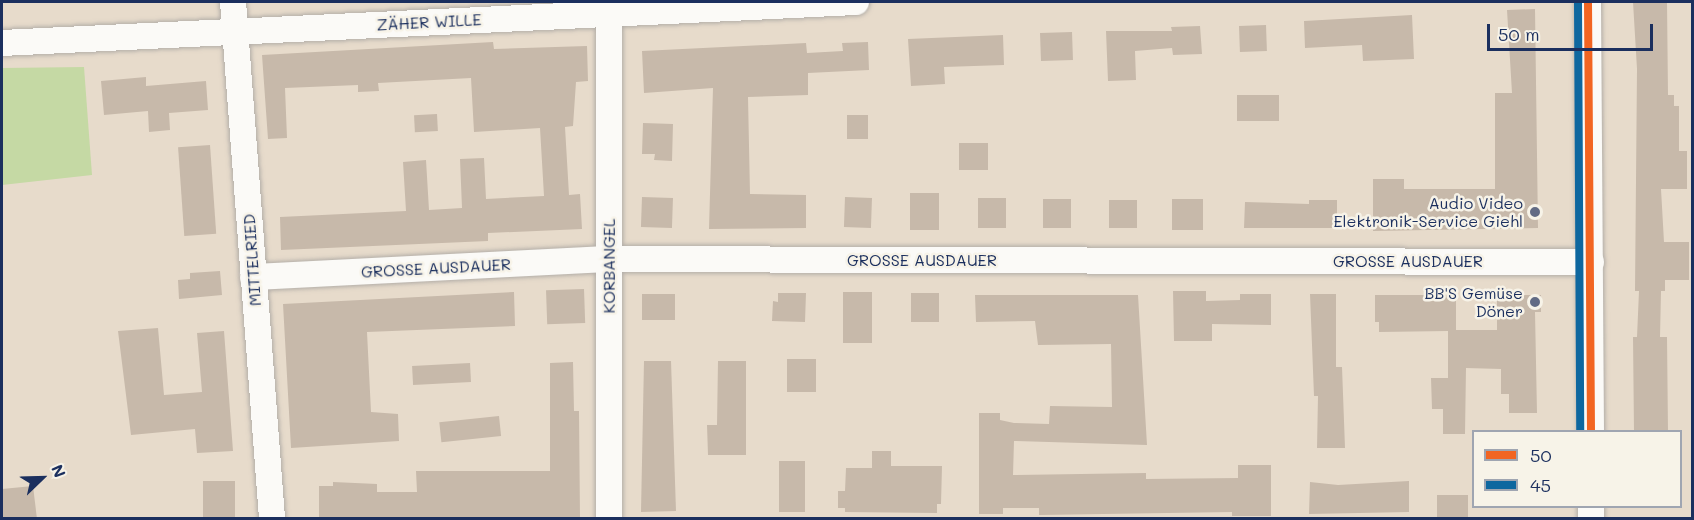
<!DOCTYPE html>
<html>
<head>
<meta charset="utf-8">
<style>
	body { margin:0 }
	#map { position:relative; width:1694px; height:520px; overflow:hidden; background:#e7dbcb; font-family:Mali,sans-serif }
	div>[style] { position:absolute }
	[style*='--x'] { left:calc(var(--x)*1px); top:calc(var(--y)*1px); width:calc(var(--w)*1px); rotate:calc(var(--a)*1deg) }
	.green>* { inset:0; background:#c5d9a4 }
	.building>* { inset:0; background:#c7b9aa; transform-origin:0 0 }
	.roads { filter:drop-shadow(0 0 2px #b3aea8) drop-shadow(0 0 2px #b3aea8) }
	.street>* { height:26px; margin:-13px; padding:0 13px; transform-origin:13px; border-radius:13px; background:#fbfaf7 }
	.bus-1>* { height:8px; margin:-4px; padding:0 4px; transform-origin:4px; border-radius:4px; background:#f26522 }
	.bus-2>* { height:8px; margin:-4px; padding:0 4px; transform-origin:4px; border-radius:4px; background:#0e679f }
	.dots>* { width:16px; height:16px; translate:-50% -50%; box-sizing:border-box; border:3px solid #f7f3e8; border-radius:50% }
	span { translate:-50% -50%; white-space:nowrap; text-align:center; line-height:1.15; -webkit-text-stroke:5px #f7f3e8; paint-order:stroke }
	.street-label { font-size:16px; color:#1b2f5e }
	.poi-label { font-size:16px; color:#1b2f5e }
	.right { translate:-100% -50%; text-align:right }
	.frame { position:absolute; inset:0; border:3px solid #1b2f5e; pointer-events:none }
	.legend { position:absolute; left:1472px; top:430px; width:210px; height:78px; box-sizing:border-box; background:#f7f3e8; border:2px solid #9fa5b1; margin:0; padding:8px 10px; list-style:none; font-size:18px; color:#1b2f5e }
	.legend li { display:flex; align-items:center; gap:12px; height:30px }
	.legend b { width:30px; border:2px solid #9fa5b1 }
	.north { position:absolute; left:12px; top:448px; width:60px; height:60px; -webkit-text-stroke:4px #f7f3e8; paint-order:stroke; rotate:67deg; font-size:16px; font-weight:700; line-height:24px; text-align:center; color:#1b2f5e }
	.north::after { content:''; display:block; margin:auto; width:21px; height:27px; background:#1b2f5e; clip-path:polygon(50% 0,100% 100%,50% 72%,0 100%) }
	.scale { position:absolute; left:1487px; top:24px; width:166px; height:27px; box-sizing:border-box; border:3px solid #1b2f5e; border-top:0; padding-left:8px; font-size:18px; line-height:21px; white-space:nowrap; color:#1b2f5e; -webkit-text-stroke:4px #f7f3e8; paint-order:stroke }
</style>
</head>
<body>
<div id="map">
	<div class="green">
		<div style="clip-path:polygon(84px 67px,92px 175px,2px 185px,2px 68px)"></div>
	</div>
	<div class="building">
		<div style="clip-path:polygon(1633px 2px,1667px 2px,1668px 95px,1674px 95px,1674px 106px,1679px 106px,1679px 151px,1687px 151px,1687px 189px,1661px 189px,1664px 242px,1689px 242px,1689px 280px,1665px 280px,1665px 291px,1661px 291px,1660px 337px,1667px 337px,1668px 432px,1634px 432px,1633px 337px,1637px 337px,1639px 291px,1635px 291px,1637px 69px)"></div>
		<div style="clip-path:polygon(1535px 9px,1538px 228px,1373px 231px,1373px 179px,1404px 179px,1404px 189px,1495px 189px,1495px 93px,1512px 93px,1507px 10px)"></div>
		<div style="clip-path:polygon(1412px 15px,1414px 59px,1363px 61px,1362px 45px,1305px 48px,1304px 21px)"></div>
		<div style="left:1266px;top:25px;width:26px;height:27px;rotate:88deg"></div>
		<div style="clip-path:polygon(1200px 26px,1202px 54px,1173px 55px,1172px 48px,1135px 51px,1136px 80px,1108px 81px,1106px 31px,1172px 31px,1171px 27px)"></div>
		<div style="left:1072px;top:32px;width:28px;height:32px;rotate:88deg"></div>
		<div style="clip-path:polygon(1003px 35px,1004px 65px,944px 67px,945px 84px,911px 86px,908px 39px)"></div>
		<div style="clip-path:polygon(493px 42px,494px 49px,587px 46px,588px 81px,576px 82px,573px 126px,565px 127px,569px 195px,580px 194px,582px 229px,488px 233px,488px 241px,281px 250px,280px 217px,406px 211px,403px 162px,426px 160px,429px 210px,462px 208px,460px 159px,484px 158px,486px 199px,544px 196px,540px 128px,474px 132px,471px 78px,378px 83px,379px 91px,358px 92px,358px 85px,285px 88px,287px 138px,268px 139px,262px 55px)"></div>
		<div style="clip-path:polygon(868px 42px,869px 70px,808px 73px,808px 95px,748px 97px,750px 194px,806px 195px,806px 228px,709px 229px,713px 88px,644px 93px,642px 51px,806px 43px,807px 53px,843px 51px,842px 43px)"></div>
		<div style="clip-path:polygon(146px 77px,146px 86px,206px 81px,208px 110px,169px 113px,170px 130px,149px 132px,148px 111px,104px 115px,101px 81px)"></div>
		<div style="left:1237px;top:95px;width:42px;height:26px"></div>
		<div style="left:437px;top:114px;width:17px;height:23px;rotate:87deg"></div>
		<div style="left:847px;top:115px;width:21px;height:24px"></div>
		<div style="clip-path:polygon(643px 123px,673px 124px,672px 161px,654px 160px,655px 154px,642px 154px)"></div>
		<div style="left:959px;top:143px;width:29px;height:27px"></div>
		<div style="left:210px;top:145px;width:89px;height:32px;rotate:86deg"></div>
		<div style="left:910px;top:193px;width:29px;height:37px"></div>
		<div style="left:642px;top:197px;width:31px;height:30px;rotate:2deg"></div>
		<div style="left:845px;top:197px;width:27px;height:30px;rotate:2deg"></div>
		<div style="left:978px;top:198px;width:28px;height:30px"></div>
		<div style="left:1043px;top:199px;width:28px;height:29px"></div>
		<div style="left:1172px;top:199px;width:31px;height:31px"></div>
		<div style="left:1109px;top:200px;width:28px;height:28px"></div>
		<div style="clip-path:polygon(1309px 200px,1337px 200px,1337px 228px,1244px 228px,1245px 202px,1309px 204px)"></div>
		<div style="clip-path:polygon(220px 271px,222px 295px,179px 299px,178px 280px,190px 279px,190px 273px)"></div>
		<div style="left:584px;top:289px;width:34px;height:38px;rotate:88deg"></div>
		<div style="clip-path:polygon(1173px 291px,1206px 291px,1206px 301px,1240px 300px,1240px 294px,1271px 294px,1271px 325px,1212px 324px,1212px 341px,1174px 341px)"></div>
		<div style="clip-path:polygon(514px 292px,515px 326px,367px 332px,371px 412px,398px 414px,399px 441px,291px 448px,283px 304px)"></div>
		<div style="left:843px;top:292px;width:29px;height:51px"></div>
		<div style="clip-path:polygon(778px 293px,806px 293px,805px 322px,772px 321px,773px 301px,778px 302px)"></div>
		<div style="left:939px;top:293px;width:29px;height:28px;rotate:90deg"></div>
		<div style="left:642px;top:294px;width:33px;height:26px"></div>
		<div style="clip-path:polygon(1310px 294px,1336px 294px,1336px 367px,1342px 367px,1345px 448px,1317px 448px,1318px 396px,1314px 396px)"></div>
		<div style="clip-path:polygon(975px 295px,1138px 295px,1147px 445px,1014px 441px,1013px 475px,1146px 473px,1146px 479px,1238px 478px,1238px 465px,1271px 465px,1271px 516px,1232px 516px,1232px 512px,1039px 515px,1039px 508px,1003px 508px,1003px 514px,979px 514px,979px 413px,1000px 413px,1000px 420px,1014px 423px,1049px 424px,1050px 406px,1112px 407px,1111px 344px,1038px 345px,1035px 321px,976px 322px)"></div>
		<div style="clip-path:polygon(1375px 295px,1456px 295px,1456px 330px,1497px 330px,1497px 295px,1541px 295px,1541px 312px,1535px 312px,1537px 413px,1509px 413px,1509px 394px,1501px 394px,1501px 369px,1466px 368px,1465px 434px,1443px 434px,1443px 409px,1432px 409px,1431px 378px,1448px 378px,1448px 331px,1379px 332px,1379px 322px,1375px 322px)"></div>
		<div style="clip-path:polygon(158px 328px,164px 395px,202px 392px,197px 333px,224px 331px,233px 451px,197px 453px,195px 429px,131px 435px,118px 331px)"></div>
		<div style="left:816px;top:359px;width:33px;height:29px;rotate:90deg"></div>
		<div style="clip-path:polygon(644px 361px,671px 361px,676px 511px,641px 512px)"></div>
		<div style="clip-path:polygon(718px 361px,746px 361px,746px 455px,708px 455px,707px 425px,717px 425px)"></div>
		<div style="clip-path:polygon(573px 362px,574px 411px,579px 411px,580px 517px,319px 518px,319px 486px,333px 486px,333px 482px,377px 484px,377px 492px,417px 492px,416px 471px,550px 471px,550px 363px)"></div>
		<div style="left:470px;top:363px;width:19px;height:58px;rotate:87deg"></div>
		<div style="left:499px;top:416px;width:20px;height:60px;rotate:84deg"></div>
		<div style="clip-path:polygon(872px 451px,891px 451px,891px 466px,942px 466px,941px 504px,937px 504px,937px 513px,845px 512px,845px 508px,838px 508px,838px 491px,845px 491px,846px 468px,872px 468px)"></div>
		<div style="left:779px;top:461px;width:26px;height:51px"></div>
		<div style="left:203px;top:481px;width:32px;height:38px"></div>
		<div style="clip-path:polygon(1409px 481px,1409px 512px,1309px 514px,1310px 482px,1338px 485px)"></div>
		<div style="clip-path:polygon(33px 486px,37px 519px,2px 519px,2px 489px)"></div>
		<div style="left:1468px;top:495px;width:24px;height:31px;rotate:90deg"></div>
	</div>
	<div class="roads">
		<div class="street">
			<div style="--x:233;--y:2;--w:517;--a:85.68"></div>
			<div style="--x:1588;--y:2;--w:430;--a:89.6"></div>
			<div style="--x:2;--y:43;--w:855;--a:-2.75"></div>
			<div style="--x:253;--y:277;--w:356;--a:-2.9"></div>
			<div style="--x:609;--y:259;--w:982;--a:0.18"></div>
			<div style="--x:609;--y:518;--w:504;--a:-90"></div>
			<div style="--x:1591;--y:518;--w:12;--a:-90"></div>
		</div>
	</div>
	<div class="bus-1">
		<div style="--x:1588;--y:2;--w:430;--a:89.6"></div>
	</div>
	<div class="bus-2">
		<div style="--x:1578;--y:2;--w:430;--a:89.7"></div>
	</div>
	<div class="dots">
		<div style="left:1535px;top:212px;background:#626b84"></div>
		<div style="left:1535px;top:302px;background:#626b84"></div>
	</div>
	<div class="street-label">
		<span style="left:429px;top:22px;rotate:-3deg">ZÄHER WILLE</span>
		<span style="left:252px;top:260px;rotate:-94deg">MITTELRIED</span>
		<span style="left:922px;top:260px">GROSSE AUSDAUER</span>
		<span style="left:1408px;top:261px">GROSSE AUSDAUER</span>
		<span style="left:609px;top:266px;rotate:-90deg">KORBANGEL</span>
		<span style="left:436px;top:268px;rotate:-3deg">GROSSE AUSDAUER</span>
	</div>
	<div class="poi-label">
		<span class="right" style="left:1523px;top:212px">Audio Video<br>Elektronik-Service Giehl</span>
		<span class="right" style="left:1523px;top:302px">BB'S Gemüse<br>Döner</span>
	</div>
	<div class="frame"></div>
	<ul class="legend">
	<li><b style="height:8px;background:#f26522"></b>50</li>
	<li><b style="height:8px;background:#0e679f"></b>45</li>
	</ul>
	<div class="north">N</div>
	<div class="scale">50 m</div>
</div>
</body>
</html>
